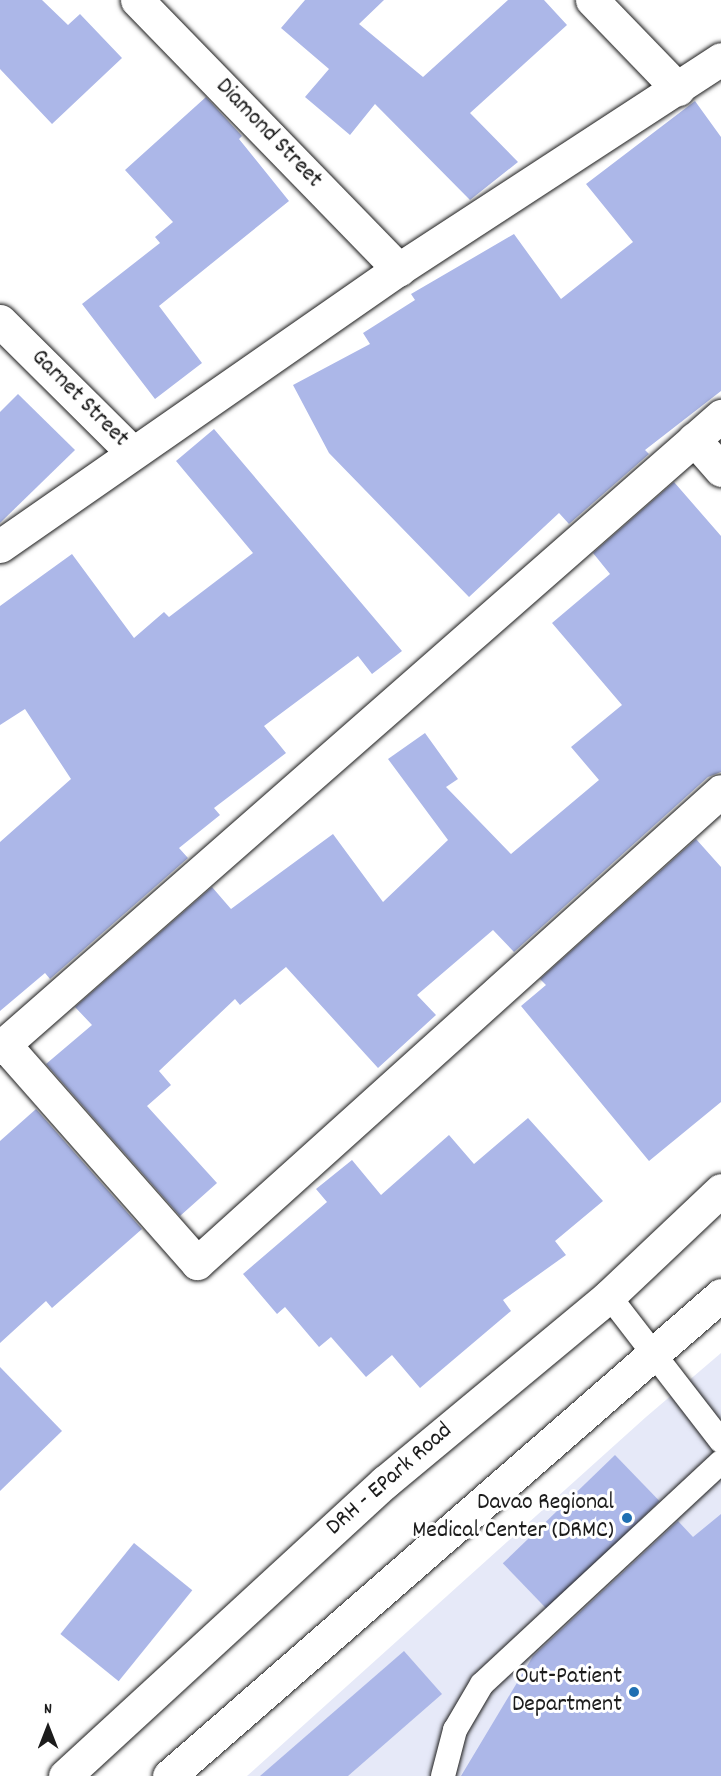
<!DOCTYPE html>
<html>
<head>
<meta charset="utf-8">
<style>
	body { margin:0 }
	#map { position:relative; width:721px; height:1776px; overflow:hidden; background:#fff; font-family:Dekko,sans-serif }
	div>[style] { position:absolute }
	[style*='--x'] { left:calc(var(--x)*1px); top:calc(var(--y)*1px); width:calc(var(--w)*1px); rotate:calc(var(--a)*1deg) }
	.built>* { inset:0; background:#e6e9f8 }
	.building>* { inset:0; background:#acb7e8; transform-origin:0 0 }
	.roads { filter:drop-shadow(0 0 2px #1c1c1c) drop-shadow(0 0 2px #1c1c1c) }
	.lane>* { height:24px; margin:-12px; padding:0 12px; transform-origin:12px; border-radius:12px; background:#fff }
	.street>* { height:33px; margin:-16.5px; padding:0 16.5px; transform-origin:16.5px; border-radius:16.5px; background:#fff }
	.secondary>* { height:33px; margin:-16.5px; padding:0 16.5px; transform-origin:16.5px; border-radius:16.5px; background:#fff }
	.dots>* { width:16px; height:16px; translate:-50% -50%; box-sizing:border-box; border:3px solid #fff; border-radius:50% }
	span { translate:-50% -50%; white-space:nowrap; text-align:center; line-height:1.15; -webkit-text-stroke:6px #fff; paint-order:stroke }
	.street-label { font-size:24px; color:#1c1c1c }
	.poi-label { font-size:24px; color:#1c1c1c }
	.right { translate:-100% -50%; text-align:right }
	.north { position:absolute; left:18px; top:1698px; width:60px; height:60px; -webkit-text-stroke:4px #fff; paint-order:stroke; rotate:0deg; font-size:16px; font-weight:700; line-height:24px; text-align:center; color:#1c1c1c }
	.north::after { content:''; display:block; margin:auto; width:21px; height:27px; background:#1c1c1c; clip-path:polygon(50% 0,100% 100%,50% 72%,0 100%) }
</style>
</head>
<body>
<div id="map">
	<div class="built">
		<div style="clip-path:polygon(721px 1353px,721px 1776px,247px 1776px,646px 1417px)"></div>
	</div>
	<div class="building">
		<div style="clip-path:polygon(0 0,42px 0,68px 25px,80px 14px,122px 58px,52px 124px,0 69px)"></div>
		<div style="clip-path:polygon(305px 0,384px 0,359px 24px,423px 77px,508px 0,544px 0,567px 25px,470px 113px,518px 162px,470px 200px,375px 104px,350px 135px,305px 97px,329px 69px,281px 28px)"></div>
		<div style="clip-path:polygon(206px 97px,242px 136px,239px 139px,289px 201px,159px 306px,202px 363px,155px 399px,82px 304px,160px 243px,155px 237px,173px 222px,125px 170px)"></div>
		<div style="clip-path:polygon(695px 101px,721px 137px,721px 391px,645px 450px,649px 454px,569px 524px,559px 513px,469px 597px,329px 453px,293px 385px,370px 344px,363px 333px,415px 300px,411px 294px,514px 234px,561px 299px,633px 242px,586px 184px)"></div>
		<div style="clip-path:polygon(18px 394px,75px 450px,0 523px,0 412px)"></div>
		<div style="clip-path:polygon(214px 429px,402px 651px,372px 674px,358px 656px,264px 726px,286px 753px,214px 808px,220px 815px,179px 848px,188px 858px,50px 979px,45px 973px,0 1011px,0 842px,71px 779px,25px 709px,0 725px,0 606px,72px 554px,134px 638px,164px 612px,169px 617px,253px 553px,176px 461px)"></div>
		<div style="clip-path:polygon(674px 482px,721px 536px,721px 772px,708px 777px,514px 952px,493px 930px,417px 995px,436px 1015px,378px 1068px,286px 967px,240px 1005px,235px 999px,159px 1071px,171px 1085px,147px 1106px,217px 1183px,180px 1216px,46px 1064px,92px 1025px,75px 1007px,212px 887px,231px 909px,333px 834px,383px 902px,448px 840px,388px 759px,425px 733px,458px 779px,446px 787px,511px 854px,599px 780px,571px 747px,622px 705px,552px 623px,610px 574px,593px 553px)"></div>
		<div style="clip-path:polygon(696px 839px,721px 867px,721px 1102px,649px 1161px,521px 1006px,546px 985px,540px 979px)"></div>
		<div style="clip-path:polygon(36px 1109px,142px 1229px,52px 1308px,46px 1301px,0 1343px,0 1141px)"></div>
		<div style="clip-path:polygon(528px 1118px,603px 1201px,555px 1241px,566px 1255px,503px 1300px,511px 1311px,420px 1388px,392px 1355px,366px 1377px,331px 1337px,319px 1347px,285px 1307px,277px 1314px,243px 1274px,327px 1202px,316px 1189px,352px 1160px,381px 1195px,449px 1135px,474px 1164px)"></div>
		<div style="clip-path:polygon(0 1367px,62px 1431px,0 1491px)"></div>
		<div style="left:615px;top:1455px;width:64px;height:156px;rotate:46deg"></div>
		<div style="clip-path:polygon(721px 1514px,721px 1776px,461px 1776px,533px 1656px,678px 1521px,693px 1537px)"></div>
		<div style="left:134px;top:1543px;width:75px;height:117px;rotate:39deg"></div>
		<div style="clip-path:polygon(404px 1651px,442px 1694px,348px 1776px,260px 1776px)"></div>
	</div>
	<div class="roads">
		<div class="lane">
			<div style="--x:609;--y:1296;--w:183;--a:52.3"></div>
			<div style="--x:443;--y:1776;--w:48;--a:-75.4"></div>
			<div style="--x:455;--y:1730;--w:53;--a:-59.6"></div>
			<div style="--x:482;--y:1684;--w:326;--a:-42.9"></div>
		</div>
		<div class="street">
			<div style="--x:137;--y:0;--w:376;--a:45.8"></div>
			<div style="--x:592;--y:0;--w:124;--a:46"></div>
			<div style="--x:0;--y:321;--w:186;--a:44.8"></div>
			<div style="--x:694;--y:439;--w:41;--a:48.9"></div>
			<div style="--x:0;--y:546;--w:486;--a:-34.8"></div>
			<div style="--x:399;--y:269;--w:384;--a:-33.1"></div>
			<div style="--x:4;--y:1044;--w:292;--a:48.6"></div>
			<div style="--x:197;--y:1263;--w:705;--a:-42.01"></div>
			<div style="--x:0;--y:1048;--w:959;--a:-41.24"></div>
		</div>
		<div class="secondary">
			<div style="--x:65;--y:1776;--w:435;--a:-42.6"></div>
			<div style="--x:385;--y:1482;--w:291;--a:-39.7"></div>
			<div style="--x:609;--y:1296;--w:154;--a:-43.4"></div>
			<div style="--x:169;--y:1776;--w:732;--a:-41.07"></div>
		</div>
	</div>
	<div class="dots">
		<div style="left:627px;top:1518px;background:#1f6fb2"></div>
		<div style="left:634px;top:1692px;background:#1f6fb2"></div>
	</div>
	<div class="street-label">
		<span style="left:268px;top:134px;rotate:46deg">Diamond Street</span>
		<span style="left:79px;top:399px;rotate:45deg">Garnet Street</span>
		<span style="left:390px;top:1480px;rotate:-41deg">DRH - EPark Road</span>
	</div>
	<div class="poi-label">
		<span class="right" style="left:614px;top:1518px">Davao Regional<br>Medical Center (DRMC)</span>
		<span class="right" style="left:622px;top:1692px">Out-Patient<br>Department</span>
	</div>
	<div class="north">N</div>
</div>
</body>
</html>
